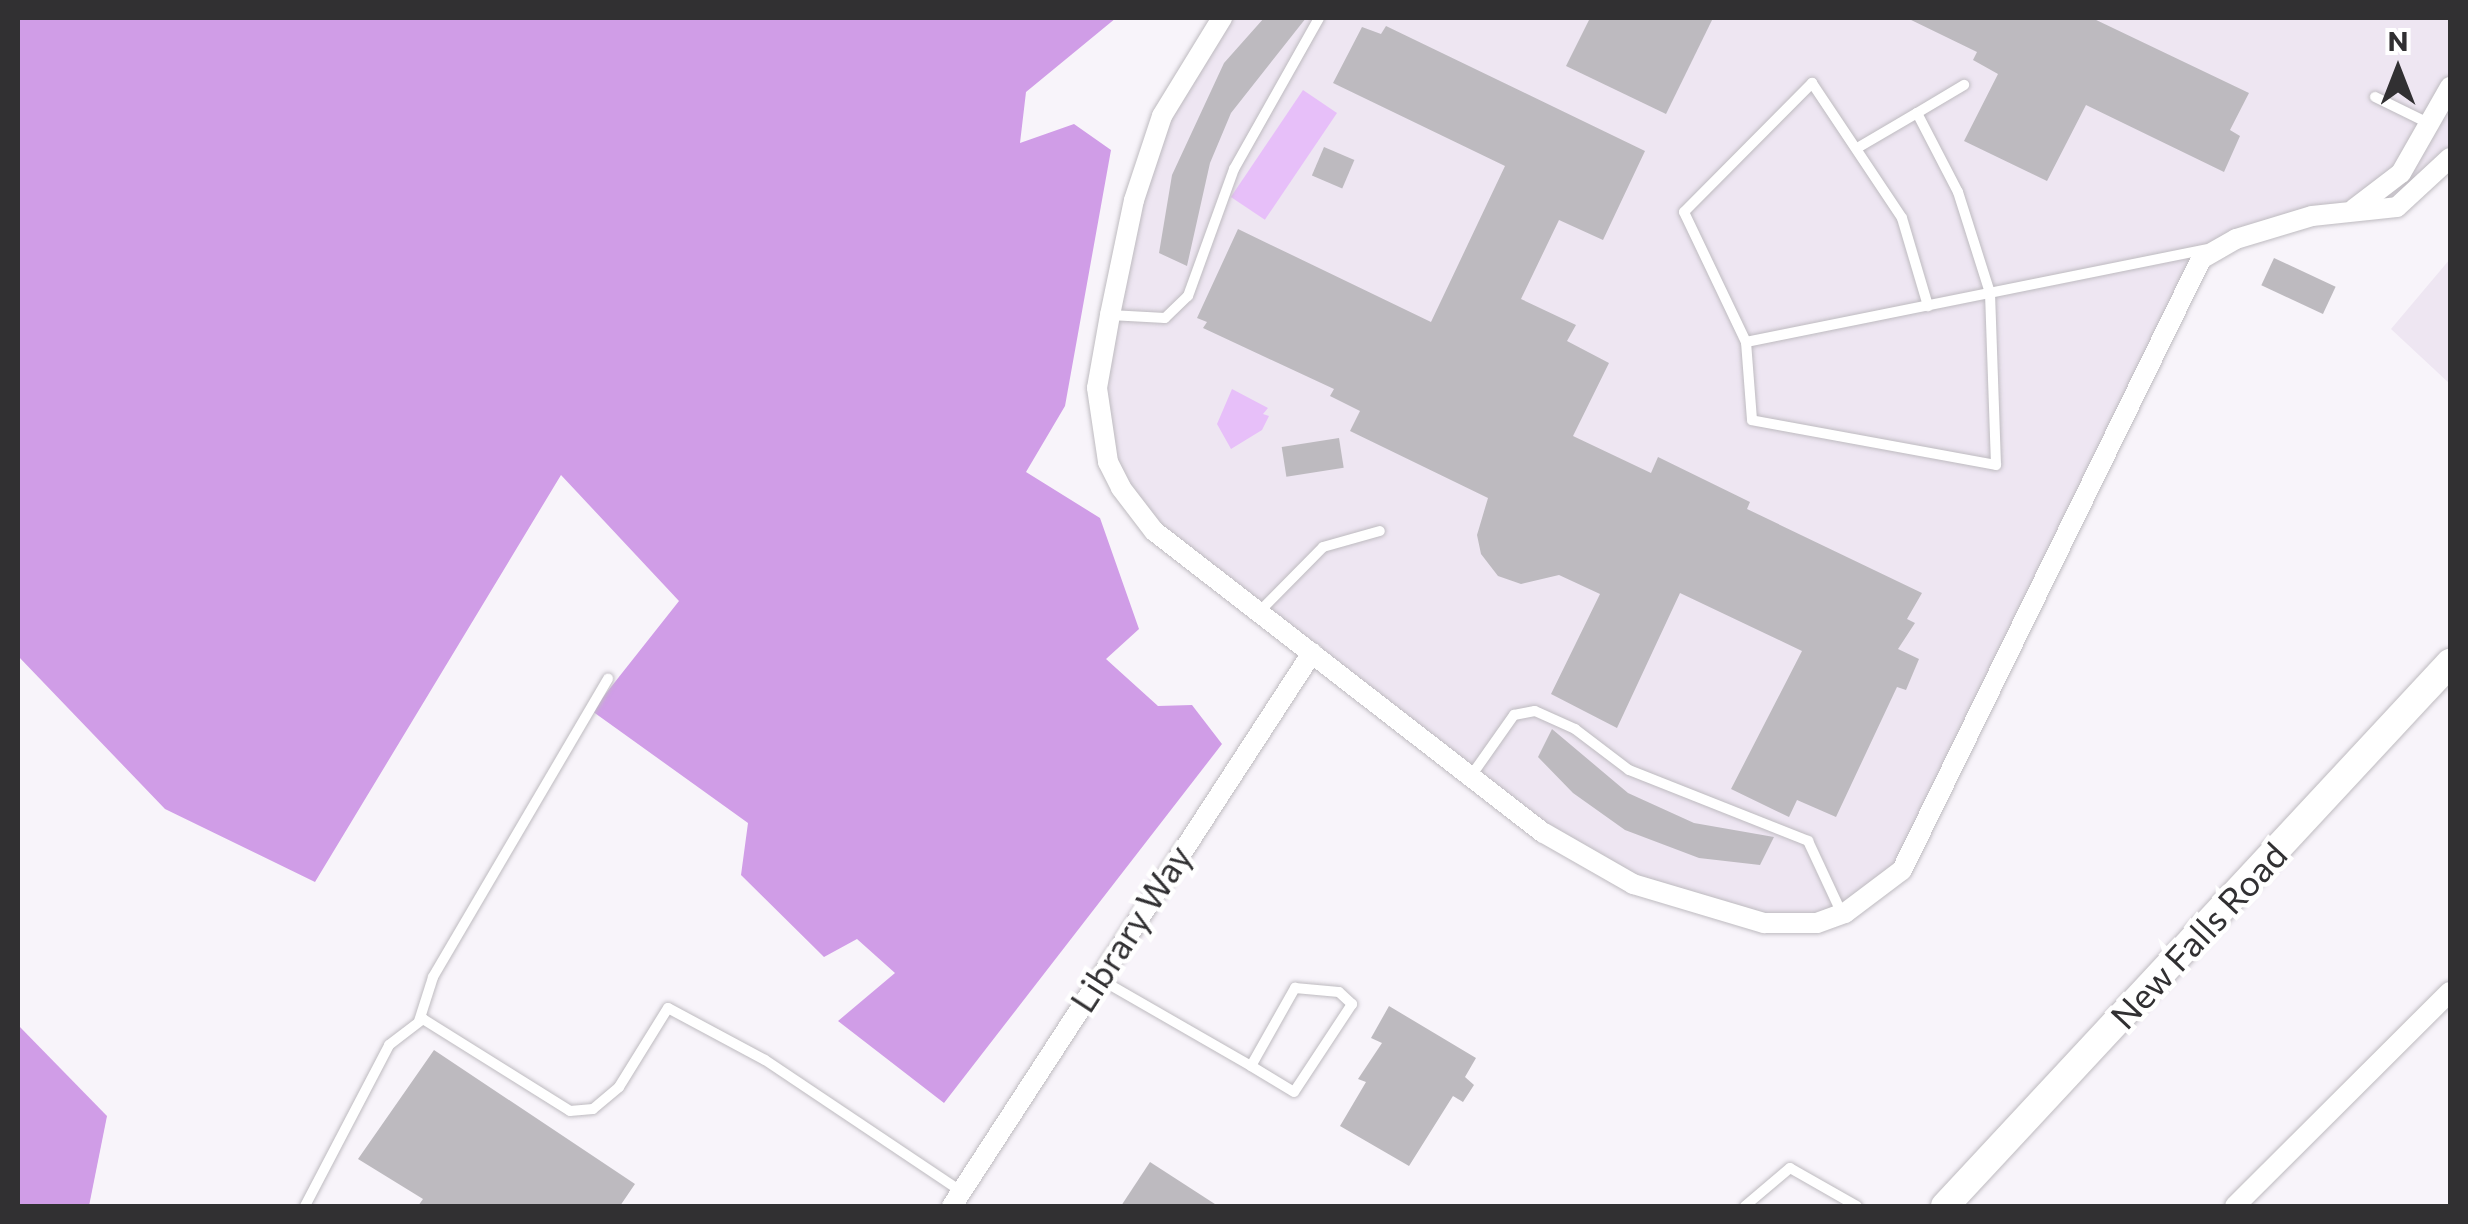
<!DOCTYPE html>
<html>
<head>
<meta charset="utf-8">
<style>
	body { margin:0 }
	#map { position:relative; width:2468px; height:1224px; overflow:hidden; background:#f8f4fa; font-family:Commissioner,sans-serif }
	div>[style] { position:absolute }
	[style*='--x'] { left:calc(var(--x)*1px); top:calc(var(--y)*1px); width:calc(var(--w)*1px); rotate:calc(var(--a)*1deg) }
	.built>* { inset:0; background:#eee6f2 }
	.green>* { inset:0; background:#e7bff9; transform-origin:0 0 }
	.forest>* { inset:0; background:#d09de7 }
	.building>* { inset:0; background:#bdbabf; transform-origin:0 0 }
	.roads { filter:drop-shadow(0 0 2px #bebbc0) drop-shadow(0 0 2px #bebbc0) }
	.service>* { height:10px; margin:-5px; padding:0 5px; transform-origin:5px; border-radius:5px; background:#fff }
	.minor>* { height:20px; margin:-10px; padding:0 10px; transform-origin:10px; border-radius:10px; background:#fff }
	.secondary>* { height:28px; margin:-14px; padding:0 14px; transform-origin:14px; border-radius:14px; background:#fff }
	span { translate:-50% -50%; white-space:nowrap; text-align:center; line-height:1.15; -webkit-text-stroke:9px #fff; paint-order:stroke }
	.street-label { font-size:35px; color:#313032 }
	.frame { position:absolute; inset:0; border:20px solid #313032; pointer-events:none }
	.north { position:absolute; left:2348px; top:20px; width:100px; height:100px; -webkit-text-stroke:8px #fff; paint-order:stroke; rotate:0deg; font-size:28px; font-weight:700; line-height:40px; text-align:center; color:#313032 }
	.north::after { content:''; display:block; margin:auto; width:35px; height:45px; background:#313032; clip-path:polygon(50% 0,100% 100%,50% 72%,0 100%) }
</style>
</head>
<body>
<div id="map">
	<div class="built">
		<div style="clip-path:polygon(1222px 18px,2450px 18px,2450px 158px,2436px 178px,2371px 211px,2212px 248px,1881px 892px,1794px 925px,1595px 865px,1133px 507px,1099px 414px,1134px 200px,1200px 48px)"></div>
		<div style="clip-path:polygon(2450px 259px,2450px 384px,2391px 329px)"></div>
	</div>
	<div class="green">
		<div style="left:1303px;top:90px;width:41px;height:129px;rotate:34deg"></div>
		<div style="clip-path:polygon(1232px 389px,1268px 408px,1263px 414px,1269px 416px,1262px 430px,1231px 449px,1217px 424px)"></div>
	</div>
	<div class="forest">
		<div style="clip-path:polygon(18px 18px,1116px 18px,1026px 92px,1020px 143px,1074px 124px,1111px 150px,1065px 406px,1026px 472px,1100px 518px,1139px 629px,1106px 659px,1158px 706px,1192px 705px,1222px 744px,944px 1103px,838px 1021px,895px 973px,857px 939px,824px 957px,741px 875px,748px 823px,592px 711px,679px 601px,561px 475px,315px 882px,165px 809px,18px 656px)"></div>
		<div style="clip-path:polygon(18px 1025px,107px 1116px,89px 1206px,18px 1206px)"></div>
	</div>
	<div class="building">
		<div style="clip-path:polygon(1264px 18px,1306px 18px,1231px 113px,1210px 163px,1187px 266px,1159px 253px,1172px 175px,1224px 63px)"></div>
		<div style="clip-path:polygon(1590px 18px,1713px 18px,1666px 114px,1566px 66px)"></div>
		<div style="clip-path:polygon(1907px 18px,2092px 18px,2249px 93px,2230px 130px,2240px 136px,2224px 172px,2086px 105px,2047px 181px,1964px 141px,1998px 74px,1973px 60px,1977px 52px)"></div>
		<div style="clip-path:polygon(1386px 26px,1645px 151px,1603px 240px,1559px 220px,1521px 299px,1576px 325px,1567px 341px,1609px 363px,1573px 436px,1651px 473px,1658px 457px,1750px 502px,1747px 509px,1922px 593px,1907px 619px,1915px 623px,1898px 649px,1919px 659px,1906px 690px,1897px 687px,1836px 817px,1797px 800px,1789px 817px,1731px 789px,1802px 651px,1680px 593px,1617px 728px,1551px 694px,1600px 594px,1559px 575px,1521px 584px,1498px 576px,1481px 554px,1477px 535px,1488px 498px,1350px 431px,1360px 411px,1330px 396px,1334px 389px,1203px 328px,1207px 322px,1197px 318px,1238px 229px,1431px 322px,1505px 166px,1333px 83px,1362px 27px,1381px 34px)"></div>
		<div style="left:1324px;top:147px;width:33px;height:31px;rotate:23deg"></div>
		<div style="left:2274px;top:258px;width:68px;height:30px;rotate:25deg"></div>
		<div style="left:1339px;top:438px;width:30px;height:58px;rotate:81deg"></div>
		<div style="clip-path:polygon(1552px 729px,1628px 793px,1694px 823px,1774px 837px,1760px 865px,1699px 858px,1625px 830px,1573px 793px,1538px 757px)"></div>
		<div style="clip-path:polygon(1389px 1006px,1476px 1058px,1465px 1077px,1474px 1085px,1463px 1102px,1453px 1096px,1409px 1166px,1340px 1126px,1366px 1082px,1358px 1079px,1382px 1043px,1371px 1038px)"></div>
		<div style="clip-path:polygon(434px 1050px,635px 1184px,620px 1206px,418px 1206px,423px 1199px,358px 1159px)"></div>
		<div style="clip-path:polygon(1150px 1162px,1218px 1206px,1121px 1206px)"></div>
	</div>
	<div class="roads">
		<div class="service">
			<div style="--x:2375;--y:97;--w:61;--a:26.1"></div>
			<div style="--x:1917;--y:113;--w:55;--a:-30.8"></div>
			<div style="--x:1859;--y:147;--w:67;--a:-30.4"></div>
			<div style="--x:1917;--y:113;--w:89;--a:62.6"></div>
			<div style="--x:1958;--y:192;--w:106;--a:72.4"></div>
			<div style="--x:1990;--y:293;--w:172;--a:88"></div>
			<div style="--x:1996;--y:465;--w:248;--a:-169.6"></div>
			<div style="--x:1752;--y:420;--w:78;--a:-94.4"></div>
			<div style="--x:1746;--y:342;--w:144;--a:-115.5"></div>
			<div style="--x:1684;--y:212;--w:182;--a:-45.2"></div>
			<div style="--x:1812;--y:83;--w:162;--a:56.3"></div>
			<div style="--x:1902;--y:218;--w:92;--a:73.5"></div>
			<div style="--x:1110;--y:315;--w:55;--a:3.1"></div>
			<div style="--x:1165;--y:318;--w:32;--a:-44"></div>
			<div style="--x:1188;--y:296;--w:135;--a:-70.1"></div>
			<div style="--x:1234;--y:169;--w:173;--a:-60.6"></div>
			<div style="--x:1746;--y:342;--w:469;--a:-11.4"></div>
			<div style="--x:1259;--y:612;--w:91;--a:-45.4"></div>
			<div style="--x:1323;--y:547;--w:59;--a:-15.7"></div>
			<div style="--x:1471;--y:776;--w:75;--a:-54.8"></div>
			<div style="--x:1514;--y:715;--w:21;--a:-11"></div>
			<div style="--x:1535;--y:711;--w:44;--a:24.2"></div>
			<div style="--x:1575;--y:729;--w:68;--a:37.2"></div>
			<div style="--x:1629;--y:770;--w:193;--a:21.6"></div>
			<div style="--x:1808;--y:841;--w:81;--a:65"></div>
			<div style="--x:1098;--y:978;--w:177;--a:29.9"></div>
			<div style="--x:1251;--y:1066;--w:90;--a:-60.6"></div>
			<div style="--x:1295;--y:988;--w:44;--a:5.2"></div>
			<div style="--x:1339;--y:992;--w:18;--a:43"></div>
			<div style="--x:1352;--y:1004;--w:105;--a:123.4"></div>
			<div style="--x:1294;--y:1092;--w:50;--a:-148.8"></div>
			<div style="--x:419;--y:1021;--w:46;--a:-72.3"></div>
			<div style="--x:433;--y:977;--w:346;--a:-59.6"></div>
			<div style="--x:305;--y:1206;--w:182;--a:-62.4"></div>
			<div style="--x:389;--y:1045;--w:43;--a:-37.4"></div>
			<div style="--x:423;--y:1019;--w:173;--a:32"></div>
			<div style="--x:570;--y:1111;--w:23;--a:-5"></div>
			<div style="--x:593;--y:1109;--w:34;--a:-40"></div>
			<div style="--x:619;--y:1087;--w:93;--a:-58.2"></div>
			<div style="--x:668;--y:1008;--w:110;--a:28.2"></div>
			<div style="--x:765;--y:1060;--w:236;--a:33.8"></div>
			<div style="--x:1745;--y:1206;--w:59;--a:-40.2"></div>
			<div style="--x:1790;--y:1168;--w:77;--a:29.6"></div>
		</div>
		<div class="minor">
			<div style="--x:1222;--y:18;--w:115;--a:121.5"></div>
			<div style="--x:1162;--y:116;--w:89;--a:108.4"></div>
			<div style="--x:1134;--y:200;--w:117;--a:101.8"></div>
			<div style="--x:1110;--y:315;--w:74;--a:100.1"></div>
			<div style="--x:1097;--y:388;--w:75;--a:81.5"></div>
			<div style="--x:1108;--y:462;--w:29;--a:63"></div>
			<div style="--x:1121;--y:488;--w:54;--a:52.5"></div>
			<div style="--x:1154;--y:531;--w:493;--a:37.8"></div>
			<div style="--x:1544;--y:833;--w:103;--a:29.8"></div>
			<div style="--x:1633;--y:884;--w:137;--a:16.6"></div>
			<div style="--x:1764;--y:923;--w:53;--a:0"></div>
			<div style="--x:1817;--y:923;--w:30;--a:-20"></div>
			<div style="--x:1845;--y:913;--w:71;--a:-37"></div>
			<div style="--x:1902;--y:870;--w:680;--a:-63.92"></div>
			<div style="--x:2201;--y:259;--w:40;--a:-29.7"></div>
			<div style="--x:2236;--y:239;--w:79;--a:-16.8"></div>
			<div style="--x:2312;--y:216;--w:85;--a:-6"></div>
			<div style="--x:2397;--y:207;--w:72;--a:-42.8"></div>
			<div style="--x:2354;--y:209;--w:59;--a:-37.5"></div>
			<div style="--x:2401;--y:173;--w:99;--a:-60.3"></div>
			<div style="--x:952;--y:1206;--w:660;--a:-56.94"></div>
			<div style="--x:2235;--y:1206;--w:303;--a:-44.9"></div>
		</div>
		<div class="secondary">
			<div style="--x:1945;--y:1206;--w:742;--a:-47.08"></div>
		</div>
	</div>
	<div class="street-label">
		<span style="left:1130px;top:928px;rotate:-57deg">Library Way</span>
		<span style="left:2198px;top:935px;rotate:-47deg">New Falls Road</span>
	</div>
	<div class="frame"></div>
	<div class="north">N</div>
</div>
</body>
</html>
